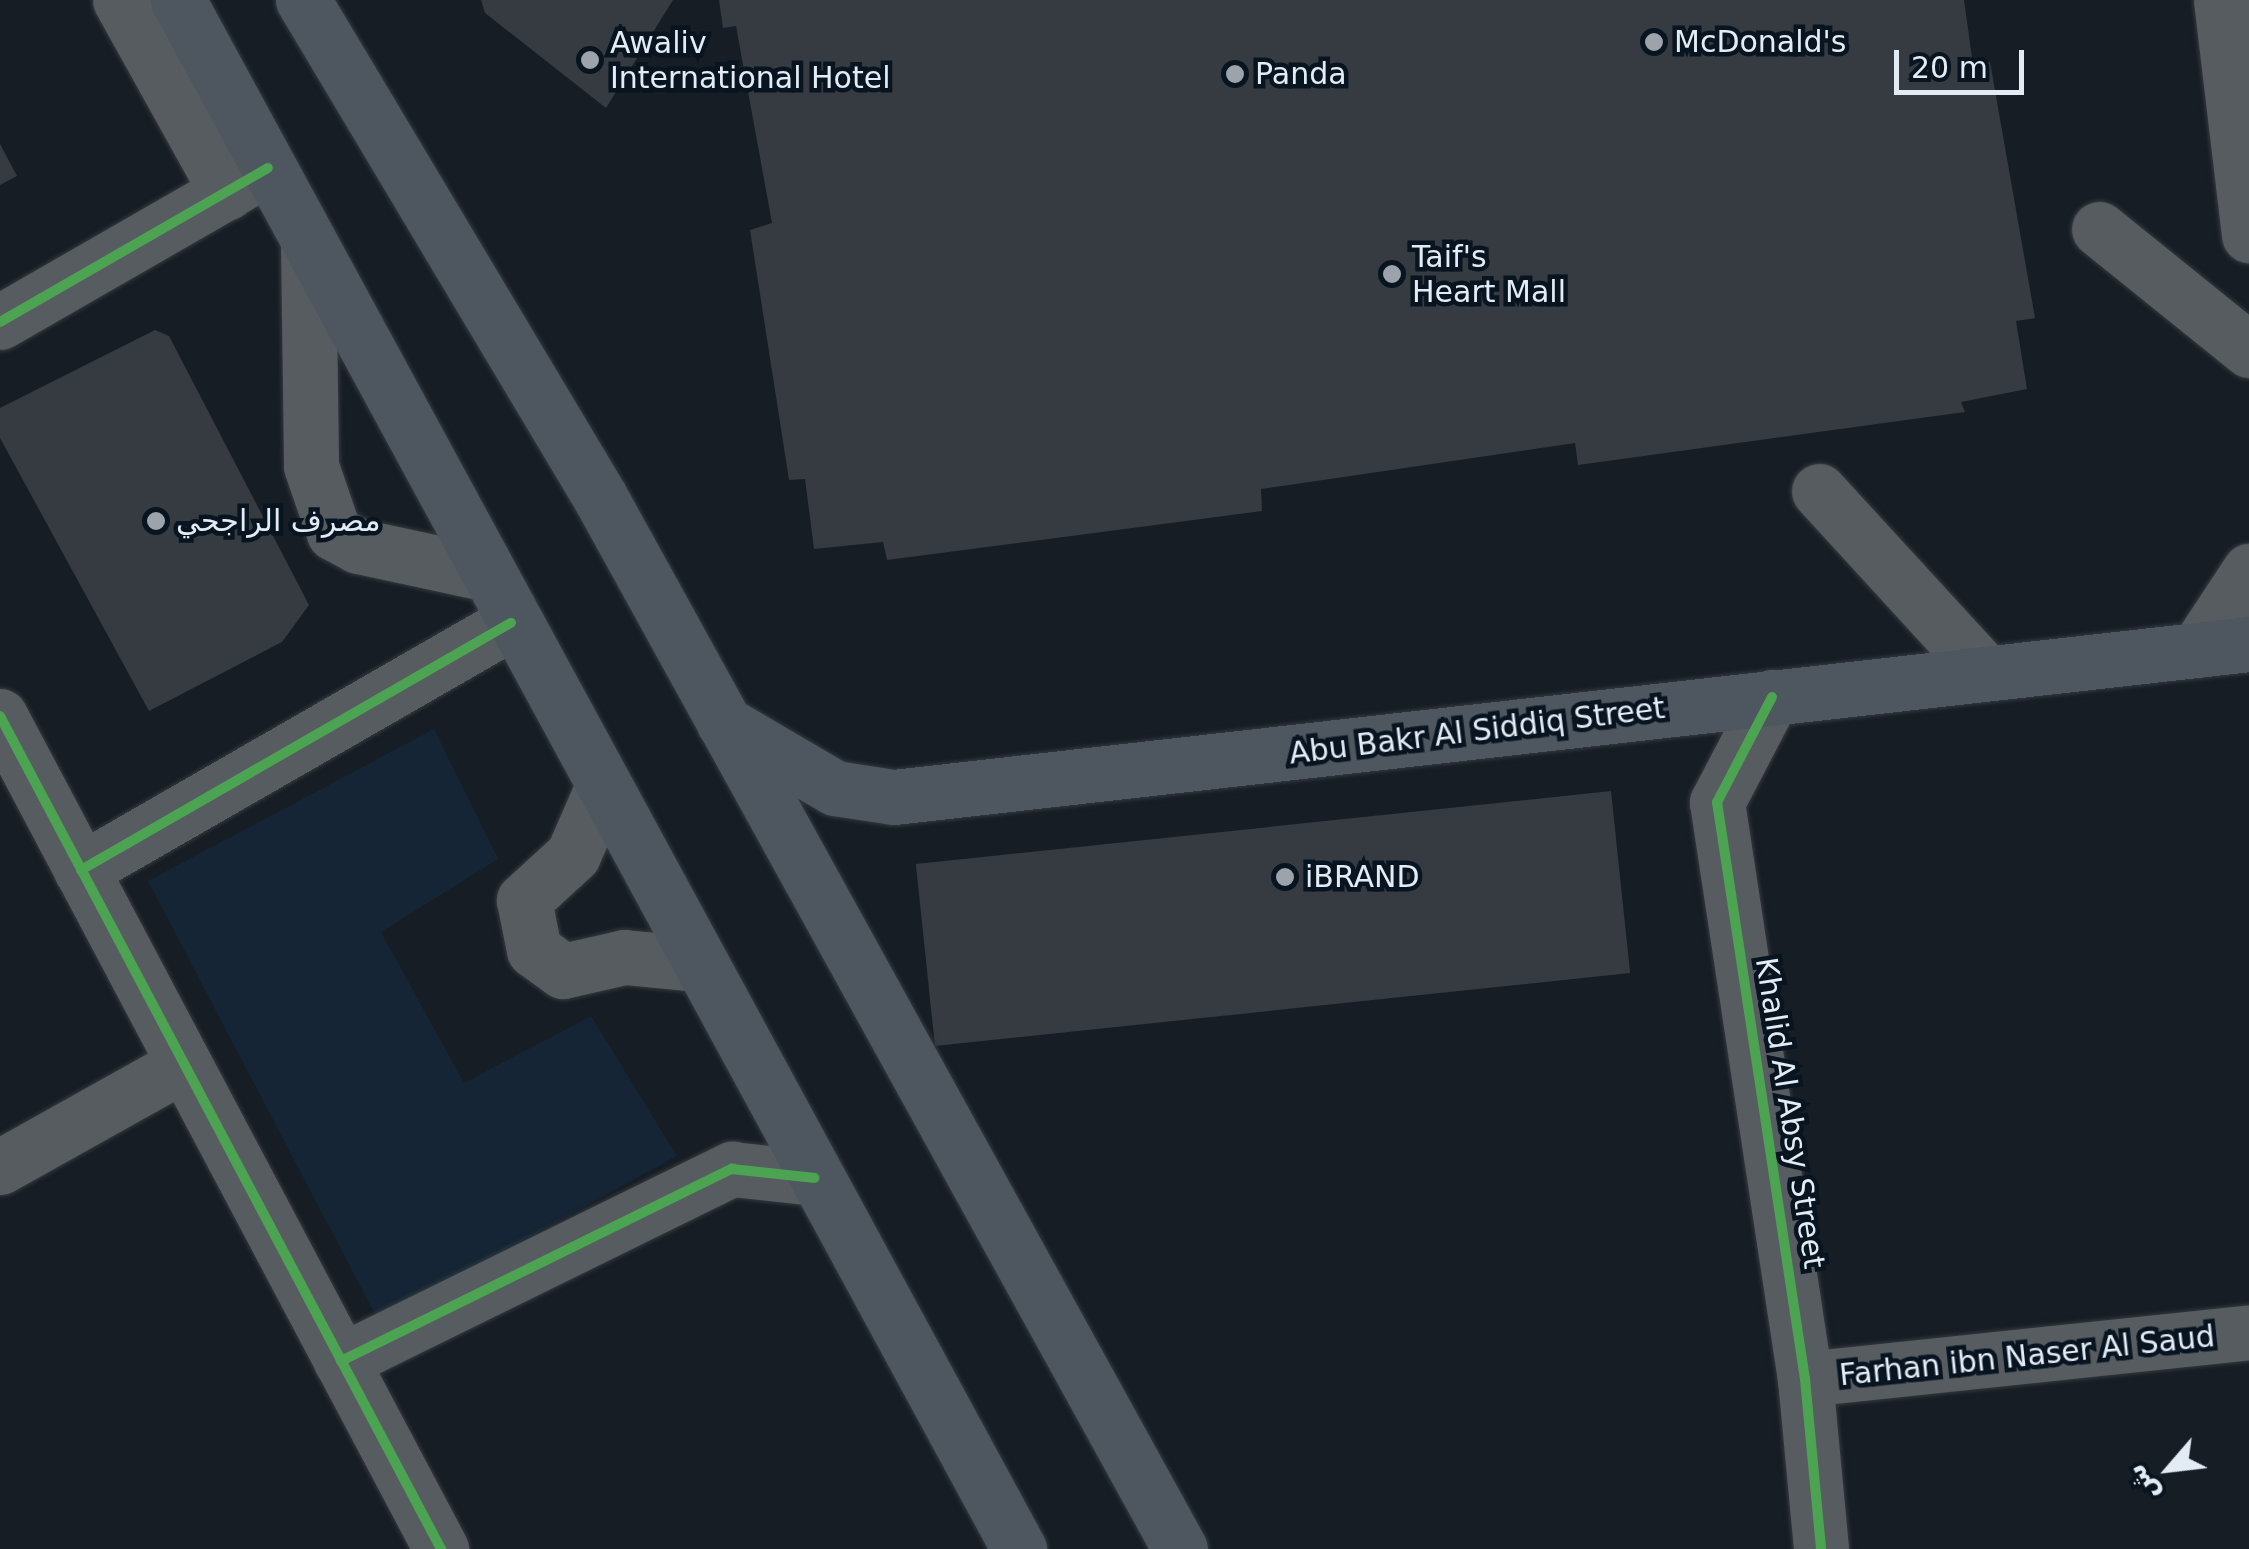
<!DOCTYPE html>
<html>
<head>
<meta charset="utf-8">
<style>
	body { margin:0 }
	#map { position:relative; width:2249px; height:1549px; overflow:hidden; background:#171d24; font-family:"DejaVu Sans","Noto Naskh Arabic",sans-serif }
	div>[style] { position:absolute }
	[style*='--x'] { left:calc(var(--x)*1px); top:calc(var(--y)*1px); width:calc(var(--w)*1px); rotate:calc(var(--a)*1deg) }
	.built>* { inset:0; background:#152535 }
	.building>* { inset:0; background:#353b41; transform-origin:0 0 }
	.roads { filter:drop-shadow(0 0 2px #34393f) drop-shadow(0 0 2px #34393f) }
	.minor>* { height:55px; margin:-27.5px; padding:0 27.5px; transform-origin:27.5px; border-radius:27.5px; background:#575c61 }
	.major>* { height:55px; margin:-27.5px; padding:0 27.5px; transform-origin:27.5px; border-radius:27.5px; background:#4e5660 }
	.cycleway>* { height:10px; margin:-5px; padding:0 5px; transform-origin:5px; border-radius:5px; background:#4ca352 }
	.dots>* { width:28px; height:28px; translate:-50% -50%; box-sizing:border-box; border:5px solid #081420; border-radius:50% }
	span { translate:-50% -50%; white-space:nowrap; text-align:center; line-height:1.15; -webkit-text-stroke:9px #081420; paint-order:stroke }
	.poi-label { font-size:30px; color:#e3ebf4 }
	.left { translate:0 -50%; text-align:left }
	.street-label { font-size:30px; color:#e3ebf4 }
	.north { position:absolute; left:2119px; top:1419px; width:100px; height:100px; -webkit-text-stroke:8px #081420; paint-order:stroke; rotate:242deg; font-size:28px; font-weight:700; line-height:40px; text-align:center; color:#e3ebf4 }
	.north::after { content:''; display:block; margin:auto; width:35px; height:45px; background:#e3ebf4; clip-path:polygon(50% 0,100% 100%,50% 72%,0 100%) }
	.scale { position:absolute; left:1894px; top:50px; width:130px; height:45px; box-sizing:border-box; border:5px solid #e3ebf4; border-top:0; padding-left:12px; font-size:30px; line-height:35px; white-space:nowrap; color:#e3ebf4; -webkit-text-stroke:8px #081420; paint-order:stroke }
</style>
</head>
<body>
<div id="map">
	<div class="built">
		<div style="clip-path:polygon(434px 729px,498px 859px,381px 932px,464px 1083px,591px 1016px,677px 1156px,378px 1320px,148px 881px)"></div>
	</div>
	<div class="building">
		<div style="clip-path:polygon(481px 0,673px 0,606px 108px,485px 13px)"></div>
		<div style="clip-path:polygon(719px 0,1964px 0,1973px 65px,1990px 62px,2035px 318px,2016px 321px,2027px 389px,1961px 402px,1965px 412px,1578px 465px,1575px 443px,1261px 489px,1262px 511px,887px 560px,883px 542px,814px 549px,805px 479px,789px 480px,750px 230px,772px 223px,736px 26px,723px 28px)"></div>
		<div style="clip-path:polygon(0 144px,17px 176px,0 185px)"></div>
		<div style="clip-path:polygon(155px 330px,169px 336px,309px 605px,282px 642px,149px 711px,0 438px,0 408px)"></div>
		<div style="left:1611px;top:791px;width:183px;height:699px;rotate:84deg"></div>
	</div>
	<div class="roads">
		<div class="minor">
			<div style="--x:120;--y:0;--w:220;--a:60.9"></div>
			<div style="--x:2221;--y:0;--w:237;--a:83.2"></div>
			<div style="--x:2099;--y:229;--w:193;--a:38.9"></div>
			<div style="--x:308;--y:245;--w:221;--a:89.2"></div>
			<div style="--x:311;--y:466;--w:71;--a:71.1"></div>
			<div style="--x:334;--y:533;--w:27;--a:28"></div>
			<div style="--x:358;--y:546;--w:129;--a:12.1"></div>
			<div style="--x:0;--y:322;--w:309;--a:-29.9"></div>
			<div style="--x:1819;--y:491;--w:247;--a:47.5"></div>
			<div style="--x:2197;--y:650;--w:95;--a:-56.6"></div>
			<div style="--x:1772;--y:697;--w:119;--a:117.6"></div>
			<div style="--x:1717;--y:802;--w:584;--a:81.33"></div>
			<div style="--x:1805;--y:1379;--w:171;--a:84.6"></div>
			<div style="--x:0;--y:716;--w:943;--a:62.1"></div>
			<div style="--x:603;--y:786;--w:75;--a:113.5"></div>
			<div style="--x:573;--y:855;--w:67;--a:137.4"></div>
			<div style="--x:524;--y:900;--w:51;--a:78.7"></div>
			<div style="--x:534;--y:950;--w:36;--a:36"></div>
			<div style="--x:563;--y:971;--w:63;--a:-12.9"></div>
			<div style="--x:624;--y:957;--w:73;--a:5.5"></div>
			<div style="--x:81;--y:870;--w:496;--a:-29.9"></div>
			<div style="--x:0;--y:1167;--w:211;--a:-29.2"></div>
			<div style="--x:341;--y:1361;--w:436;--a:-26.2"></div>
			<div style="--x:732;--y:1169;--w:83;--a:6.2"></div>
			<div style="--x:1805;--y:1379;--w:446;--a:-6"></div>
		</div>
		<div class="major">
			<div style="--x:178;--y:0;--w:1763;--a:61.5"></div>
			<div style="--x:303;--y:0;--w:579;--a:59.14"></div>
			<div style="--x:600;--y:497;--w:1201;--a:61.13"></div>
			<div style="--x:724;--y:723;--w:129;--a:30.4"></div>
			<div style="--x:835;--y:788;--w:60;--a:8.7"></div>
			<div style="--x:894;--y:797;--w:1364;--a:-6.44"></div>
		</div>
	</div>
	<div class="cycleway">
		<div style="--x:0;--y:322;--w:309;--a:-29.9"></div>
		<div style="--x:1772;--y:697;--w:119;--a:117.6"></div>
		<div style="--x:1717;--y:802;--w:584;--a:81.33"></div>
		<div style="--x:1805;--y:1379;--w:171;--a:84.6"></div>
		<div style="--x:0;--y:716;--w:943;--a:62.1"></div>
		<div style="--x:81;--y:870;--w:496;--a:-29.9"></div>
		<div style="--x:341;--y:1361;--w:436;--a:-26.2"></div>
		<div style="--x:732;--y:1169;--w:83;--a:6.2"></div>
	</div>
	<div class="dots">
		<div style="left:1654px;top:42px;background:#9ca3ab"></div>
		<div style="left:590px;top:60px;background:#9ca3ab"></div>
		<div style="left:1235px;top:74px;background:#9ca3ab"></div>
		<div style="left:1392px;top:274px;background:#9ca3ab"></div>
		<div style="left:156px;top:521px;background:#9ca3ab"></div>
		<div style="left:1285px;top:877px;background:#9ca3ab"></div>
	</div>
	<div class="poi-label">
		<span class="left" style="left:1674px;top:42px">McDonald's</span>
		<span class="left" style="left:610px;top:60px">Awaliv<br>International Hotel</span>
		<span class="left" style="left:1255px;top:74px">Panda</span>
		<span class="left" style="left:1412px;top:274px">Taif's<br>Heart Mall</span>
		<span class="left" style="left:176px;top:521px">مصرف الراجحي</span>
		<span class="left" style="left:1305px;top:877px">iBRAND</span>
	</div>
	<div class="street-label">
		<span style="left:1477px;top:731px;rotate:-7deg">Abu Bakr Al Siddiq Street</span>
		<span style="left:1790px;top:1113px;rotate:81deg">Khalid Al Absy Street</span>
		<span style="left:2027px;top:1356px;rotate:-6deg">Farhan ibn Naser Al Saud</span>
	</div>
	<div class="north">ش</div>
	<div class="scale">20 m</div>
</div>
</body>
</html>
